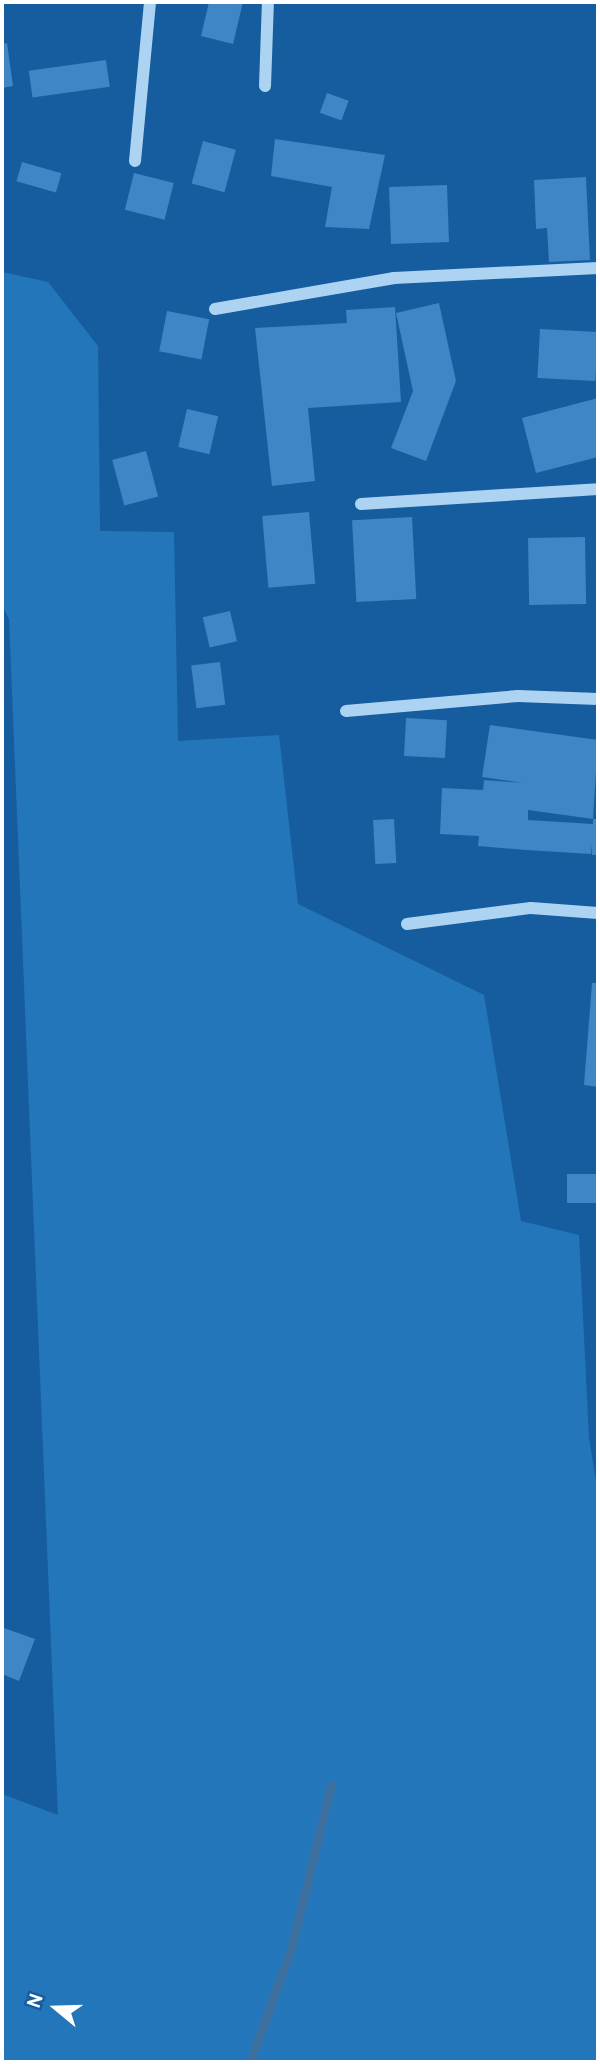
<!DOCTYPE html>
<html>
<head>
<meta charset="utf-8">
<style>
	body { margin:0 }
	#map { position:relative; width:600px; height:2064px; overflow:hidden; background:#155d9f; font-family:Overpass,sans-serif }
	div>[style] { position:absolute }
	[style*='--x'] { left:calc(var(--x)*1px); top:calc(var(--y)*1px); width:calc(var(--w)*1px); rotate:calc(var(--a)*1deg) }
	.green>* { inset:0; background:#2476bb }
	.stream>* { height:9px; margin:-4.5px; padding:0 4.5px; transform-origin:4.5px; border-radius:4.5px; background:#3e709f }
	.building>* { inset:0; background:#3e86c5; transform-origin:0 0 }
	.minor>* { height:12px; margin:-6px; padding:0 6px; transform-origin:6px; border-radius:6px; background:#add3f3 }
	span { translate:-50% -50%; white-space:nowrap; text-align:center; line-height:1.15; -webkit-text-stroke:6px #155d9f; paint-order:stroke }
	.frame { position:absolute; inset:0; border:4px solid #fff; pointer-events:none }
	.north { position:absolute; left:21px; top:1973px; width:70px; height:70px; -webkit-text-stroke:5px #155d9f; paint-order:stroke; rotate:289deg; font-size:19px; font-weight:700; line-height:28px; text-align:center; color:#fff }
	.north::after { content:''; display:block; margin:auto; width:24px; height:32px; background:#fff; clip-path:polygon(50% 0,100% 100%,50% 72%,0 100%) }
</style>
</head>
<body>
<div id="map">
	<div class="green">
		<div style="clip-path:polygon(2px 272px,48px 282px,98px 346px,100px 531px,174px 532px,178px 741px,279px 735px,298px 904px,484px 995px,521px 1221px,579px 1235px,589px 1438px,598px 1494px,598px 2062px,2px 2062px,2px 1794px,58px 1815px,9px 619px,2px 605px)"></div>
	</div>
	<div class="stream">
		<div style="--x:250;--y:2062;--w:120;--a:-70.1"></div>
		<div style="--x:291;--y:1949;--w:169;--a:-76.3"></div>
	</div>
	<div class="building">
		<div style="clip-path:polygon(209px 2px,243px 2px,233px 44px,201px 36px)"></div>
		<div style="clip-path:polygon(7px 43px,13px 86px,2px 88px,2px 44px)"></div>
		<div style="left:106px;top:60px;width:27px;height:78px;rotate:82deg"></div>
		<div style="left:327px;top:93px;width:23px;height:21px;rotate:20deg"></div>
		<div style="clip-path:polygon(275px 139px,385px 155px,369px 229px,325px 227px,332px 187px,271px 176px)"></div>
		<div style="left:203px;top:141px;width:34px;height:44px;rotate:15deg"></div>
		<div style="left:22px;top:162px;width:41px;height:20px;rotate:16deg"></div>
		<div style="left:134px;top:173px;width:41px;height:38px;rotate:14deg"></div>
		<div style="clip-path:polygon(586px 177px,590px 260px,549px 262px,547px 228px,536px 229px,534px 180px)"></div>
		<div style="left:447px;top:185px;width:57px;height:58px;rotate:88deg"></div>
		<div style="clip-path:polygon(439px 303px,456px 381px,426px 461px,391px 448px,413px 391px,396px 313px)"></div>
		<div style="clip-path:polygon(395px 307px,401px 402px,308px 408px,315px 481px,272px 486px,255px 328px,347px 323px,346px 310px)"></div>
		<div style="left:167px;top:311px;width:43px;height:41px;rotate:11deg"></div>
		<div style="left:540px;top:329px;width:58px;height:49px;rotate:3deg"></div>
		<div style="clip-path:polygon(598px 398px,598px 457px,536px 473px,522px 418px)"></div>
		<div style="left:187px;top:409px;width:32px;height:39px;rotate:13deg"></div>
		<div style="left:146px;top:451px;width:47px;height:35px;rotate:75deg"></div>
		<div style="left:309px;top:512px;width:72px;height:47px;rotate:85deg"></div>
		<div style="left:412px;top:517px;width:82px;height:60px;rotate:87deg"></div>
		<div style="left:585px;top:537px;width:67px;height:57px;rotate:89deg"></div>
		<div style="left:230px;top:611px;width:31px;height:28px;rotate:77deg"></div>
		<div style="left:220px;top:662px;width:43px;height:29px;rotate:83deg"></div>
		<div style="left:406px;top:718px;width:41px;height:38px;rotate:3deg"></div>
		<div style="clip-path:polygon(490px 725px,598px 740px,593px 819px,528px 810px,528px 820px,593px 824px,593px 819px,598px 819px,598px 855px,592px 855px,592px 845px,591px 854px,526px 850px,478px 846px,479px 836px,440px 834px,442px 788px,483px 790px,484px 780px,523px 783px,482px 777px)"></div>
		<div style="left:394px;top:819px;width:44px;height:21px;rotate:87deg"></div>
		<div style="clip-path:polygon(592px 983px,598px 983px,598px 1087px,584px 1085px)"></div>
		<div style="left:598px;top:1174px;width:29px;height:31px;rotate:90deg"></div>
		<div style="clip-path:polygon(4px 1628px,35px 1639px,19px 1681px,2px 1674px)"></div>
	</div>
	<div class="minor">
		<div style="--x:265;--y:86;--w:84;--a:-88"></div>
		<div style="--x:135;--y:161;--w:160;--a:-84.6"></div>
		<div style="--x:215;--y:309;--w:182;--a:-9.8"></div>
		<div style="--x:394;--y:278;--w:204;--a:-2.8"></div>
		<div style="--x:361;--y:504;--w:237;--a:-3.6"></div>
		<div style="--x:346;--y:711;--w:173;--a:-5"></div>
		<div style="--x:518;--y:696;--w:80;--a:2.1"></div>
		<div style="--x:407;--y:924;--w:125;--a:-7.4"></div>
		<div style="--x:531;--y:908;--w:67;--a:4.3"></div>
	</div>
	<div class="frame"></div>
	<div class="north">N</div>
</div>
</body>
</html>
